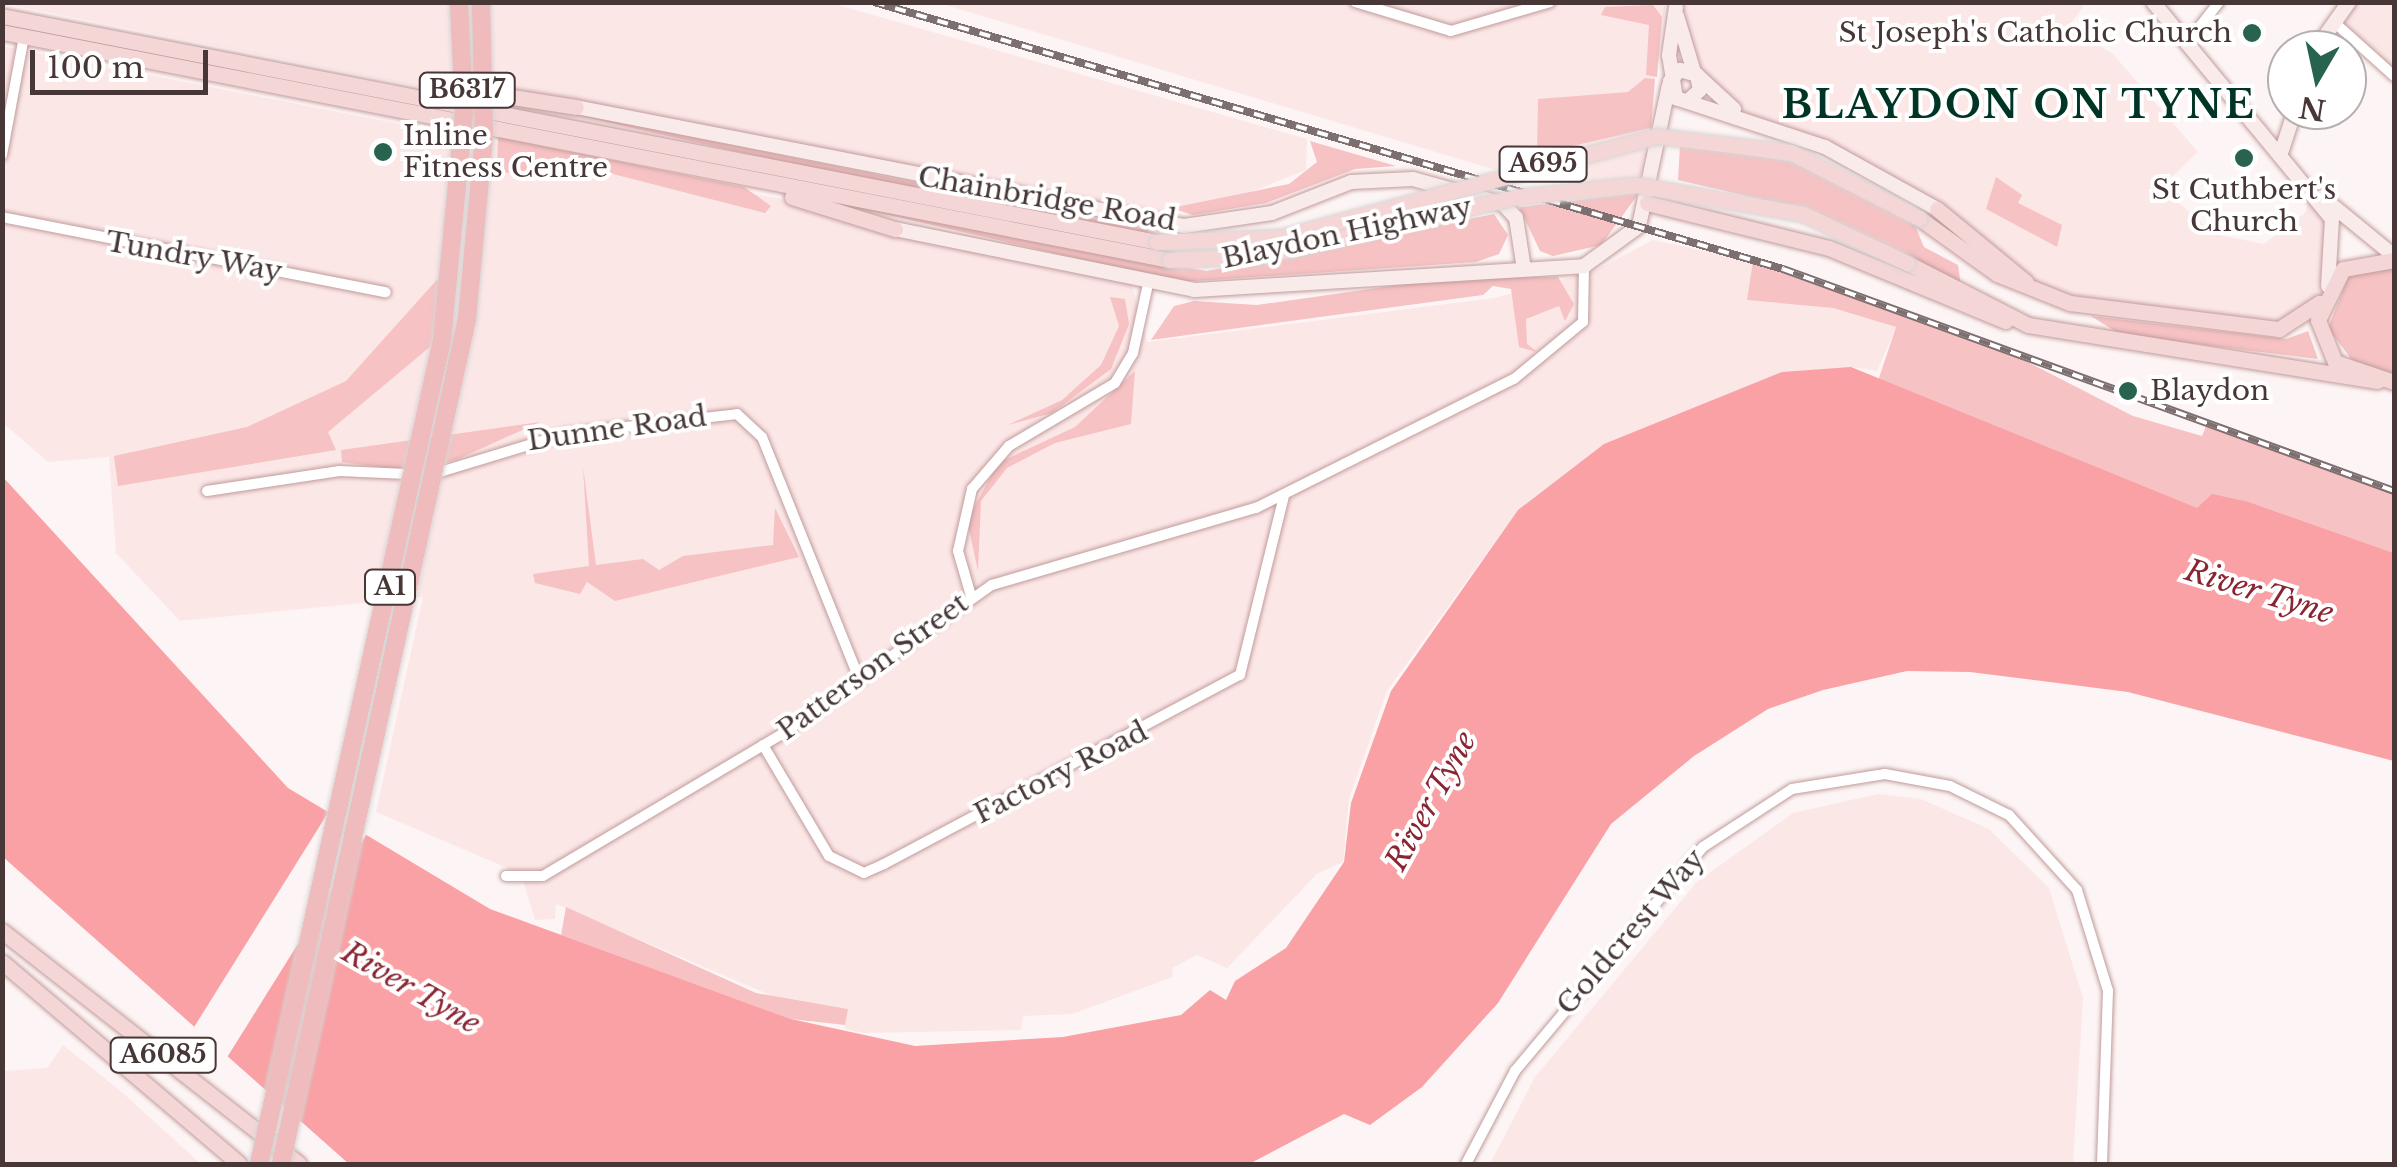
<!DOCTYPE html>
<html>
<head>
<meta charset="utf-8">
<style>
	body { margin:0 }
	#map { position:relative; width:2397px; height:1167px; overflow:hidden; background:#fdf5f5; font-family:"Libre Baskerville",serif }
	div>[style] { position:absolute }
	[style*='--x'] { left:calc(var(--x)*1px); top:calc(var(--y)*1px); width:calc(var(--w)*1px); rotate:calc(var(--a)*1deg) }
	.built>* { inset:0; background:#fce7e7 }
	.green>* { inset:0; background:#f6c2c3 }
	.water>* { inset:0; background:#f9a1a4 }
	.pier>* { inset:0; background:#fdf5f5; transform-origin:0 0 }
	.roads { filter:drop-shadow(0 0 2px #c19b9b) drop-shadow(0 0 2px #c19b9b) }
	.street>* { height:10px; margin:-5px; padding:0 5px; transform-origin:5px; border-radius:5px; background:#fff }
	.secondary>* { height:14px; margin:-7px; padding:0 7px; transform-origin:7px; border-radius:7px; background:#faebeb }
	.primary>* { height:15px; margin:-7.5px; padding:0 7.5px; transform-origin:7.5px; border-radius:7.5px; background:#f5d6d7 }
	.rail>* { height:8px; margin-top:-4px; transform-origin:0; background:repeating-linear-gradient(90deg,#fff 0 11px,#7d6f6f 0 22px); box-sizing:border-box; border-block:2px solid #7d6f6f }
	.bridges { filter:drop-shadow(0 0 2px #d7d3d3) drop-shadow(0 0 2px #d7d3d3) }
	.primary-bridge>* { height:15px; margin:-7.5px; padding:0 7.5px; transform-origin:7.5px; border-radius:7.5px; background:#f5d6d7 }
	.highway-bridge>* { height:18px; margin:-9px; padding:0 9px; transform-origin:9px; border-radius:9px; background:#efbbbc }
	.dots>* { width:28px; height:28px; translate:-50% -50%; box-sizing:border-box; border:5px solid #fff; border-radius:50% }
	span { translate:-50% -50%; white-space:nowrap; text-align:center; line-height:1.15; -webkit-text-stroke:8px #fff; paint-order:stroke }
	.shield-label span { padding:2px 8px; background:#fff; border:2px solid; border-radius:8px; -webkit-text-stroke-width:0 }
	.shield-label { font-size:25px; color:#473737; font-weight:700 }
	.poi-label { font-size:28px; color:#473737 }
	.right { translate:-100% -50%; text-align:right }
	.left { translate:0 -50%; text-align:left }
	.street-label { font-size:28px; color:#473737 }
	.water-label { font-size:30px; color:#8a2633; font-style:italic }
	.district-label { font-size:38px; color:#003425; font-weight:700; letter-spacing:2.5px }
	.frame { position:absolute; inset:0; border:5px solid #473737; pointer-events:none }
	.north { position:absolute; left:2267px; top:30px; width:100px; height:100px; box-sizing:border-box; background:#fff; border:2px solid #b5afaf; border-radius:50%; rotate:189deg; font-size:28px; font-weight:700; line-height:40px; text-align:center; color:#473737 }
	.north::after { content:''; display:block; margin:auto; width:35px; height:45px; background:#27634e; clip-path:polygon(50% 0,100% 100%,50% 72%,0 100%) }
	.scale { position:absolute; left:30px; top:50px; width:178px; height:45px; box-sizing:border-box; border:5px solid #473737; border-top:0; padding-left:12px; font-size:30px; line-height:35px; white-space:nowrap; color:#473737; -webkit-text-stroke:8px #fff; paint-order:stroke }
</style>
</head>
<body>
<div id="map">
	<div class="built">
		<div style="clip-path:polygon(2px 3px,831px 3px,1307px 139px,1306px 170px,1238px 197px,1168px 209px,1152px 233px)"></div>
		<div style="clip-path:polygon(939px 3px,1666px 3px,1638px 191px,1489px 168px)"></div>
		<div style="clip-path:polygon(1675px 3px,2086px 3px,2069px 26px,2113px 54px,2198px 152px,2161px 187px,2214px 234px,2264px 244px,2305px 213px,2313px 191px,2332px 219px,2328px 286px,2290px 327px,2039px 294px,1915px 192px,1738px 113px,1693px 69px)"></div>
		<div style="clip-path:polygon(2352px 3px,2394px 3px,2394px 73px,2338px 22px)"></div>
		<div style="clip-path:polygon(2px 46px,1127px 267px,1147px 342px,1494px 298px,1592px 272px,1653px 240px,1753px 261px,1748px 300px,1833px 308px,1896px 327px,1877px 371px,1851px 367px,1715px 406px,1518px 510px,1387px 691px,1349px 799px,1343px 862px,1317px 874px,1227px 968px,1197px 955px,1172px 968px,1173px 977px,1072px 1014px,1023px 1016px,1021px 1030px,865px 1033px,845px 1029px,846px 1008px,789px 1003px,556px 904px,555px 919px,535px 920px,521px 874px,376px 812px,423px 597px,180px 621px,116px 553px,109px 457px,48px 462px,3px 423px)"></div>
		<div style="clip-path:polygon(1878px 794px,1921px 799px,1989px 829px,2049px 888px,2083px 998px,2073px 1164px,1490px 1164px,1535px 1077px,1697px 882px,1793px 813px)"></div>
		<div style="clip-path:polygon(63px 1045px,123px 1093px,201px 1164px,3px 1164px,3px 1071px,47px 1068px)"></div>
	</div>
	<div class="green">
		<div style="clip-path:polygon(1653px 5px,1662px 17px,1657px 77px,1646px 75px,1649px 25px,1601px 15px,1605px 7px)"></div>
		<div style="clip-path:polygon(1645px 78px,1655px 79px,1651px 128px,1537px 154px,1538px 99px,1628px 92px)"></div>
		<div style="clip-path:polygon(500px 98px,1148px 230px,1147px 235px,796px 165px)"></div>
		<div style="clip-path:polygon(498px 137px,744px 187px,771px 206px,765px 213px,578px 165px,497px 174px)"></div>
		<div style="clip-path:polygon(1310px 141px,1396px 166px,1355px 169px,1266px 203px,1193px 215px,1171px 208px,1289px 184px,1317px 162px)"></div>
		<div style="clip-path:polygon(1680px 145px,1795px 162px,1914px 223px,1924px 247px,1958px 265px,1961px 286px,1816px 212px,1678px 180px)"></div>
		<div style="clip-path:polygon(1996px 177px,2022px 195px,2018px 203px,2062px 225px,2057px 247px,1986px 209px)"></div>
		<div style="clip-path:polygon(1639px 193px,1601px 245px,1553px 256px,1540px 251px,1519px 207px)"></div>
		<div style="clip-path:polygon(819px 199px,1207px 271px,1494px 214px,1508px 235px,1499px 254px,1476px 262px,1180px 282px)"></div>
		<div style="clip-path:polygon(1753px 261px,2000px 348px,2133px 416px,2202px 436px,2207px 424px,2394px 493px,2394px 553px,2249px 502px,2198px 509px,1878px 381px,1896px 327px,1833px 308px,1747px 300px)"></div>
		<div style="clip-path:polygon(2382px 264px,2394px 269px,2394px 376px,2355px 364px,2328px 328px,2349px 275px)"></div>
		<div style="clip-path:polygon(443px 273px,431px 346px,328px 432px,336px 450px,118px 486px,114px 456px,247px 427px,346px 381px)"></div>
		<div style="clip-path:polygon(1558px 277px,1574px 304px,1565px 321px,1559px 306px,1526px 319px,1527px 344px,1537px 352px,1519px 347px,1511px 289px,1493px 286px,1483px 295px,1151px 340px,1174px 306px,1194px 301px,1257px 305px,1447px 278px)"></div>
		<div style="clip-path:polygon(1110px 297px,1125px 299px,1129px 324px,1111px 369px,1052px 413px,1008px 425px,1062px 400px,1101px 365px,1119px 326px)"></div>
		<div style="clip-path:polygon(2091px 316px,2286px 339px,2308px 331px,2318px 359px,2121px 335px)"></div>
		<div style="clip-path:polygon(1135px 371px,1131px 424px,1055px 443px,1007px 468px,981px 501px,978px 571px,967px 520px,998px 463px,1075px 427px)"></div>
		<div style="clip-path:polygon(540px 422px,456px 460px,400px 470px,342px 462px,341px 450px)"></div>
		<div style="clip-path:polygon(583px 467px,596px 565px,643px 559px,659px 570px,683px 556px,773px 545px,775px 508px,799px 557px,615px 601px,587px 582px,580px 594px,535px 583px,533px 574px,589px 566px)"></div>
		<div style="clip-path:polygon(566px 907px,756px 993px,848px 1009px,845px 1025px,791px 1019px,561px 935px)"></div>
	</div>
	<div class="water">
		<div style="clip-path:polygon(1851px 367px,2197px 508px,2212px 494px,2249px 502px,2394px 553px,2394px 761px,2128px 692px,1970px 672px,1907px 671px,1823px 690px,1768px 709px,1694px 756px,1611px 824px,1498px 1003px,1422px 1087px,1370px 1125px,1344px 1114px,1249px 1164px,349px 1164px,3px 857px,2px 476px,288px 788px,490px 909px,791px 1019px,915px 1046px,1063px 1037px,1181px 1015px,1210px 990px,1226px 1000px,1235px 981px,1286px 948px,1344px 862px,1351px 803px,1391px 691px,1518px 510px,1604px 444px,1782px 372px)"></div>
	</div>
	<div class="pier">
		<div style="left:331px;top:808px;width:44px;height:298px;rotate:32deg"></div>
	</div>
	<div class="roads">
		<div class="street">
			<div style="--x:1355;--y:2;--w:100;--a:16.8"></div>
			<div style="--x:1451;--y:31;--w:103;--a:-16.3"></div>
			<div style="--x:2334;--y:22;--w:81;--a:42"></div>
			<div style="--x:2187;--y:43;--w:52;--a:-52"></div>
			<div style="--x:2;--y:155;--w:121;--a:-79.5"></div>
			<div style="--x:2;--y:217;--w:391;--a:11.1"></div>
			<div style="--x:207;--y:491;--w:134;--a:-8.6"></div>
			<div style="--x:339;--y:471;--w:91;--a:2.5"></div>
			<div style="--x:430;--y:475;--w:141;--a:-16.9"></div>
			<div style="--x:565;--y:434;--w:173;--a:-6.6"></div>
			<div style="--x:737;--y:414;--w:34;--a:43"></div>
			<div style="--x:762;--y:437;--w:263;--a:68.1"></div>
			<div style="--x:971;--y:596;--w:47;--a:-106.1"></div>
			<div style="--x:958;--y:551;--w:64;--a:-77.3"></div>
			<div style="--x:972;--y:489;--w:57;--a:-49.3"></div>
			<div style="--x:1009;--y:446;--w:123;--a:-30.7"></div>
			<div style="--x:1115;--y:383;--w:35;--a:-59"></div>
			<div style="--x:1133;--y:353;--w:71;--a:-77.7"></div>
			<div style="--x:763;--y:745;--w:129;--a:59.3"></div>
			<div style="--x:829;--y:856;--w:39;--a:26"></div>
			<div style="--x:864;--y:873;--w:22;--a:-24"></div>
			<div style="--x:884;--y:864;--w:403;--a:-28"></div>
			<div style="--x:1240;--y:675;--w:184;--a:-76.2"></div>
			<div style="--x:506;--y:876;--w:37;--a:0"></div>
			<div style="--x:543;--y:876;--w:278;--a:-30.7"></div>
			<div style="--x:782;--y:734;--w:257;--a:-35.4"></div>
			<div style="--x:992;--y:585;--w:275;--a:-16.3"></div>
			<div style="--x:1256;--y:508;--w:288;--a:-26.6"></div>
			<div style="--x:1514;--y:379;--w:89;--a:-39.6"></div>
			<div style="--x:1583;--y:322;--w:56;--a:-89"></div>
			<div style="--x:1466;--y:1164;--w:105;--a:-62.2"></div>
			<div style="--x:1515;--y:1071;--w:292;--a:-50"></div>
			<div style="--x:1703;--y:847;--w:106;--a:-33.1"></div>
			<div style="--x:1792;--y:789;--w:94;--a:-9.2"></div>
			<div style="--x:1885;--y:774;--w:66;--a:10.5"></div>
			<div style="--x:1950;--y:786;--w:66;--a:26.2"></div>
			<div style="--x:2009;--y:815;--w:101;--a:47.8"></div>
			<div style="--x:2077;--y:890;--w:106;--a:72.9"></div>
			<div style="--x:2108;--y:991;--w:173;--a:92"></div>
		</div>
		<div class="secondary">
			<div style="--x:2153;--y:2;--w:281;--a:50.5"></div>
			<div style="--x:2332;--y:219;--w:67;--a:93.4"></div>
			<div style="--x:1676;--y:7;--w:49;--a:98.3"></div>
			<div style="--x:1669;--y:55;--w:44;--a:80.8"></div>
			<div style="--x:1676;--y:98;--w:157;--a:18.2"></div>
			<div style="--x:1825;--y:147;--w:128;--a:29"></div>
			<div style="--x:1677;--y:16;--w:59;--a:73.1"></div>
			<div style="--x:2315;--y:50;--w:59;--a:-54.7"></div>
			<div style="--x:1698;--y:76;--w:49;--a:42.5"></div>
			<div style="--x:1670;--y:81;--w:15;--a:-48"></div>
			<div style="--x:1680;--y:70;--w:18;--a:16"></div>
			<div style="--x:1697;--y:75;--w:15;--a:79"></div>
			<div style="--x:1700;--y:90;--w:15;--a:138"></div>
			<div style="--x:576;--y:107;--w:620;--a:11.07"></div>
			<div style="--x:1184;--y:226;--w:89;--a:-8.4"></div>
			<div style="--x:1272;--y:213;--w:85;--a:-21.4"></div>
			<div style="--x:1351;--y:182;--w:62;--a:-2.8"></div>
			<div style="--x:1413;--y:179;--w:93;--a:15.5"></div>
			<div style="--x:1503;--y:204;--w:19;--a:47"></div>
			<div style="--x:1516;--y:218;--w:52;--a:81.1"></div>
			<div style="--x:2282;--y:150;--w:42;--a:-72"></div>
			<div style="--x:2322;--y:197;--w:93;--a:39.3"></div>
			<div style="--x:895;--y:229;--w:305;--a:11.5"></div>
			<div style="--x:1194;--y:290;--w:391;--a:-3.5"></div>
			<div style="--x:1584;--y:266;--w:68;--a:-36"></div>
			<div style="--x:1639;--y:226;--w:144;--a:-78"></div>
		</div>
		<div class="primary">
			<div style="--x:2;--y:16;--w:1177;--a:11.07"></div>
			<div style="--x:2;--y:32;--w:1190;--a:11.05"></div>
			<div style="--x:475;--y:91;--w:102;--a:9"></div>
			<div style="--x:792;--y:197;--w:108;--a:17.3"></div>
			<div style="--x:1647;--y:203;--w:187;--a:13.9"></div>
			<div style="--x:1829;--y:248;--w:191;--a:22.5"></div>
			<div style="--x:1937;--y:209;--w:115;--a:39.4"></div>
			<div style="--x:1919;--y:218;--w:96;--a:35.7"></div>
			<div style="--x:1997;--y:274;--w:79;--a:21.7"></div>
			<div style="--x:2070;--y:303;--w:211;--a:7.1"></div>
			<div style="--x:2279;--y:329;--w:48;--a:-33"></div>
			<div style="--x:2394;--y:260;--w:52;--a:170"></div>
			<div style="--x:2343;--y:269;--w:57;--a:116.1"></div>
			<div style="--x:2318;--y:320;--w:45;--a:68"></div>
			<div style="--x:2335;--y:362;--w:62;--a:18.7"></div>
			<div style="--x:1907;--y:263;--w:136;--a:27.1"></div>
			<div style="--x:2028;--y:325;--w:354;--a:9.1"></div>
			<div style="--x:2;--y:931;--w:377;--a:38.1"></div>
			<div style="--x:2;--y:962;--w:311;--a:40.4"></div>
		</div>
	</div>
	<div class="rail">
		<div style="--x:874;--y:2;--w:947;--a:16.37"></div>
		<div style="--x:1783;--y:269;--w:650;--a:19.97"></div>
	</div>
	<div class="bridges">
		<div class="primary-bridge">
			<div style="--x:1157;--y:242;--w:125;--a:-2.3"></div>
			<div style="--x:1282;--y:237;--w:388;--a:-15.1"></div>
			<div style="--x:1657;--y:136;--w:134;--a:6.9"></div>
			<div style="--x:1790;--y:152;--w:145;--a:27.1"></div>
			<div style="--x:1170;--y:260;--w:91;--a:-2.5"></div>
			<div style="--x:1261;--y:256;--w:262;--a:-13"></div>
			<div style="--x:1516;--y:197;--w:122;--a:-5.7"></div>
			<div style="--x:1637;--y:185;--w:169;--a:9.9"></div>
			<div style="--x:1803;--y:214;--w:115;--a:25.2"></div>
		</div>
		<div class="highway-bridge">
			<div style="--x:259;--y:1164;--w:844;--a:-77.48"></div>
			<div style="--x:442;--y:340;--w:231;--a:-84.5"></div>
			<div style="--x:464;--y:110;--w:108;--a:-92.7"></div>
			<div style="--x:281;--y:1164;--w:865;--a:-77.59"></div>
			<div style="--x:467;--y:319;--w:184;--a:-84.7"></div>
			<div style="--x:484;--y:136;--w:134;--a:-91.3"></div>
		</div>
	</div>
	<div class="dots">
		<div style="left:2252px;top:33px;background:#27634e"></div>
		<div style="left:383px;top:152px;background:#27634e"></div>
		<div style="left:2244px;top:158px;background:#27634e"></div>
		<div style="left:2128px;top:391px;background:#27634e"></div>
	</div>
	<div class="shield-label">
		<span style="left:467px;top:90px">B6317</span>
		<span style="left:1543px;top:164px">A695</span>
		<span style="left:390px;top:587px">A1</span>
		<span style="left:163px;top:1055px">A6085</span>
	</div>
	<div class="poi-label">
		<span class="right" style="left:2232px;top:33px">St Joseph's Catholic Church</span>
		<span class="left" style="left:403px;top:152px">Inline<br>Fitness Centre</span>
		<span style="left:2244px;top:206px">St Cuthbert's<br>Church</span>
		<span class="left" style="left:2150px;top:391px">Blaydon</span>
	</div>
	<div class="street-label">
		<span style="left:1047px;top:199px;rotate:10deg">Chainbridge Road</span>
		<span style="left:1347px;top:233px;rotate:-12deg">Blaydon Highway</span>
		<span style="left:194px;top:257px;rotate:10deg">Tundry Way</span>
		<span style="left:617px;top:429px;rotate:-8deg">Dunne Road</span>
		<span style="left:873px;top:667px;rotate:-36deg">Patterson Street</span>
		<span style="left:1061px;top:773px;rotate:-27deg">Factory Road</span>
		<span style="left:1631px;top:932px;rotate:-49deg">Goldcrest Way</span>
	</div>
	<div class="water-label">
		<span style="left:2259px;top:592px;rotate:17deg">River Tyne</span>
		<span style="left:1431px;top:801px;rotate:-61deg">River Tyne</span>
		<span style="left:411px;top:988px;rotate:30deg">River Tyne</span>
	</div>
	<div class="district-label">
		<span style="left:2019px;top:105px">BLAYDON ON TYNE</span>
	</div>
	<div class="frame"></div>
	<div class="north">N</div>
	<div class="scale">100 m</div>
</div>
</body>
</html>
